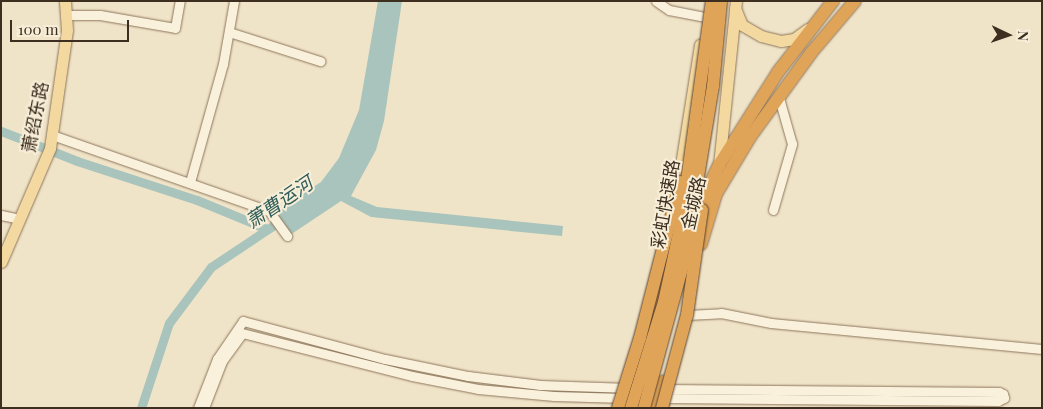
<!DOCTYPE html>
<html>
<head>
<meta charset="utf-8">
<style>
	body { margin:0 }
	#map { position:relative; width:1043px; height:409px; overflow:hidden; background:#f0e4c8; font-family:"Playfair Display","Noto Sans SC",serif }
	div>[style] { position:absolute }
	[style*='--x'] { left:calc(var(--x)*1px); top:calc(var(--y)*1px); width:calc(var(--w)*1px); rotate:calc(var(--a)*1deg) }
	.water>* { inset:0; background:#a9c4bc }
	.canal>* { height:9px; margin:-4.5px; padding:0 4.5px; transform-origin:4.5px; border-radius:4.5px; background:#a9c4bc }
	.roads { filter:drop-shadow(0 0 1px #8d765c) drop-shadow(0 0 1px #8d765c) }
	.minor>* { height:9px; margin:-4.5px; padding:0 4.5px; transform-origin:4.5px; border-radius:4.5px; background:#faf1dc }
	.major>* { height:11px; margin:-5.5px; padding:0 5.5px; transform-origin:5.5px; border-radius:5.5px; background:#f3d9a0 }
	.highway>* { height:12px; margin:-6px; padding:0 6px; transform-origin:6px; border-radius:6px; background:#e0a458 }
	.bridges { filter:drop-shadow(0 0 1px #5b4430) drop-shadow(0 0 1px #5b4430) }
	.highway-bridge>* { height:12px; margin:-6px; padding:0 6px; transform-origin:6px; border-radius:6px; background:#e0a458 }
	span { translate:-50% -50%; white-space:nowrap; text-align:center; line-height:1.15; -webkit-text-stroke:4px #f7eed8; paint-order:stroke }
	.street-label { font-size:18px; color:#3d2e20 }
	.water-label { font-size:19px; color:#2f5d5a; font-style:italic }
	.frame { position:absolute; inset:0; border:2px solid #3d2e20; pointer-events:none }
	.north { position:absolute; left:983px; top:10px; width:50px; height:50px; -webkit-text-stroke:4px #f7eed8; paint-order:stroke; rotate:93deg; font-size:14px; font-weight:700; line-height:20px; text-align:center; color:#3d2e20 }
	.north::after { content:''; display:block; margin:auto; width:18px; height:22px; background:#3d2e20; clip-path:polygon(50% 0,100% 100%,50% 72%,0 100%) }
	.scale { position:absolute; left:10px; top:20px; width:119px; height:22px; box-sizing:border-box; border:2px solid #3d2e20; border-top:0; padding-left:6px; font-size:15px; line-height:18px; white-space:nowrap; color:#3d2e20; -webkit-text-stroke:4px #f7eed8; paint-order:stroke }
</style>
</head>
<body>
<div id="map">
	<div class="water">
		<div style="clip-path:polygon(378px 1px,402px 1px,384px 121px,376px 150px,351px 196px,377px 207px,563px 226px,562px 236px,371px 217px,341px 201px,290px 235px,274px 213px,321px 182px,339px 158px,359px 110px)"></div>
	</div>
	<div class="canal">
		<div style="--x:1;--y:131;--w:82;--a:21.5"></div>
		<div style="--x:77;--y:161;--w:126;--a:18"></div>
		<div style="--x:197;--y:200;--w:76;--a:22.5"></div>
		<div style="--x:141;--y:408;--w:89;--a:-71.8"></div>
		<div style="--x:169;--y:323;--w:70;--a:-53.1"></div>
		<div style="--x:211;--y:267;--w:87;--a:-33.7"></div>
	</div>
	<div class="roads">
		<div class="minor">
			<div style="--x:656;--y:1;--w:16;--a:35"></div>
			<div style="--x:669;--y:10;--w:36;--a:11"></div>
			<div style="--x:66;--y:15;--w:34;--a:0"></div>
			<div style="--x:100;--y:15;--w:76;--a:9.8"></div>
			<div style="--x:175;--y:28;--w:27;--a:-80"></div>
			<div style="--x:229;--y:32;--w:96;--a:17.7"></div>
			<div style="--x:52;--y:135;--w:230;--a:19.3"></div>
			<div style="--x:269;--y:211;--w:31;--a:54"></div>
			<div style="--x:190;--y:182;--w:123;--a:-74.4"></div>
			<div style="--x:223;--y:64;--w:64;--a:-80.1"></div>
			<div style="--x:773;--y:210;--w:69;--a:-73.9"></div>
			<div style="--x:792;--y:144;--w:48;--a:-105.8"></div>
			<div style="--x:1;--y:215;--w:19;--a:12"></div>
			<div style="--x:687;--y:315;--w:34;--a:-3"></div>
			<div style="--x:721;--y:313;--w:51;--a:11.3"></div>
			<div style="--x:771;--y:323;--w:272;--a:5.5"></div>
			<div style="--x:661;--y:398;--w:337;--a:0.5"></div>
			<div style="--x:998;--y:401;--w:7;--a:-27"></div>
			<div style="--x:1004;--y:398;--w:4;--a:-104"></div>
			<div style="--x:1003;--y:394;--w:4;--a:-153"></div>
			<div style="--x:999;--y:392;--w:336;--a:-179.5"></div>
			<div style="--x:198;--y:408;--w:53;--a:-68.8"></div>
			<div style="--x:217;--y:359;--w:46;--a:-55.6"></div>
			<div style="--x:243;--y:321;--w:147;--a:15"></div>
			<div style="--x:385;--y:359;--w:85;--a:11.6"></div>
			<div style="--x:468;--y:376;--w:73;--a:7.1"></div>
			<div style="--x:540;--y:385;--w:90;--a:1.9"></div>
			<div style="--x:204;--y:408;--w:50;--a:-69"></div>
			<div style="--x:222;--y:361;--w:34;--a:-54"></div>
			<div style="--x:242;--y:333;--w:175;--a:14.2"></div>
			<div style="--x:412;--y:376;--w:67;--a:11.1"></div>
			<div style="--x:478;--y:389;--w:76;--a:5.3"></div>
			<div style="--x:554;--y:396;--w:71;--a:1.6"></div>
		</div>
		<div class="major">
			<div style="--x:735;--y:8;--w:18;--a:68"></div>
			<div style="--x:742;--y:25;--w:22;--a:30"></div>
			<div style="--x:761;--y:36;--w:21;--a:14"></div>
			<div style="--x:781;--y:41;--w:13;--a:-9"></div>
			<div style="--x:794;--y:39;--w:17;--a:-36"></div>
			<div style="--x:719;--y:165;--w:165;--a:-84.1"></div>
			<div style="--x:677;--y:190;--w:147;--a:-81"></div>
			<div style="--x:1;--y:262;--w:124;--a:-66.7"></div>
			<div style="--x:50;--y:148;--w:119;--a:-81.8"></div>
			<div style="--x:67;--y:30;--w:29;--a:-94"></div>
			<div style="--x:662;--y:286;--w:36;--a:-81"></div>
		</div>
		<div class="highway">
			<div style="--x:693;--y:220;--w:61;--a:-64.7"></div>
			<div style="--x:719;--y:165;--w:110;--a:-57.6"></div>
			<div style="--x:778;--y:72;--w:90;--a:-52.2"></div>
			<div style="--x:701;--y:244;--w:52;--a:-73.3"></div>
			<div style="--x:716;--y:194;--w:66;--a:-59.2"></div>
			<div style="--x:750;--y:137;--w:104;--a:-54"></div>
			<div style="--x:811;--y:53;--w:68;--a:-49.8"></div>
			<div style="--x:643;--y:347;--w:70;--a:-71.6"></div>
			<div style="--x:654;--y:408;--w:28;--a:-71"></div>
		</div>
	</div>
	<div class="bridges">
		<div class="highway-bridge">
			<div style="--x:618;--y:408;--w:73;--a:-72.6"></div>
			<div style="--x:640;--y:338;--w:161;--a:-75.6"></div>
			<div style="--x:631;--y:408;--w:111;--a:-72.7"></div>
			<div style="--x:664;--y:302;--w:80;--a:-77.7"></div>
			<div style="--x:681;--y:224;--w:225;--a:-82.1"></div>
			<div style="--x:644;--y:408;--w:152;--a:-74.8"></div>
			<div style="--x:684;--y:261;--w:177;--a:-80.6"></div>
			<div style="--x:713;--y:86;--w:85;--a:-84.6"></div>
			<div style="--x:662;--y:408;--w:96;--a:-75"></div>
			<div style="--x:687;--y:315;--w:106;--a:-81.9"></div>
		</div>
	</div>
	<div class="street-label">
		<span style="left:35px;top:117px;rotate:-79deg">萧绍东路</span>
		<span style="left:693px;top:203px;rotate:-77deg">金城路</span>
		<span style="left:665px;top:204px;rotate:-80deg">彩虹快速路</span>
	</div>
	<div class="water-label">
		<span style="left:279px;top:202px;rotate:-34deg">萧曹运河</span>
	</div>
	<div class="frame"></div>
	<div class="north">N</div>
	<div class="scale">100 m</div>
</div>
</body>
</html>
